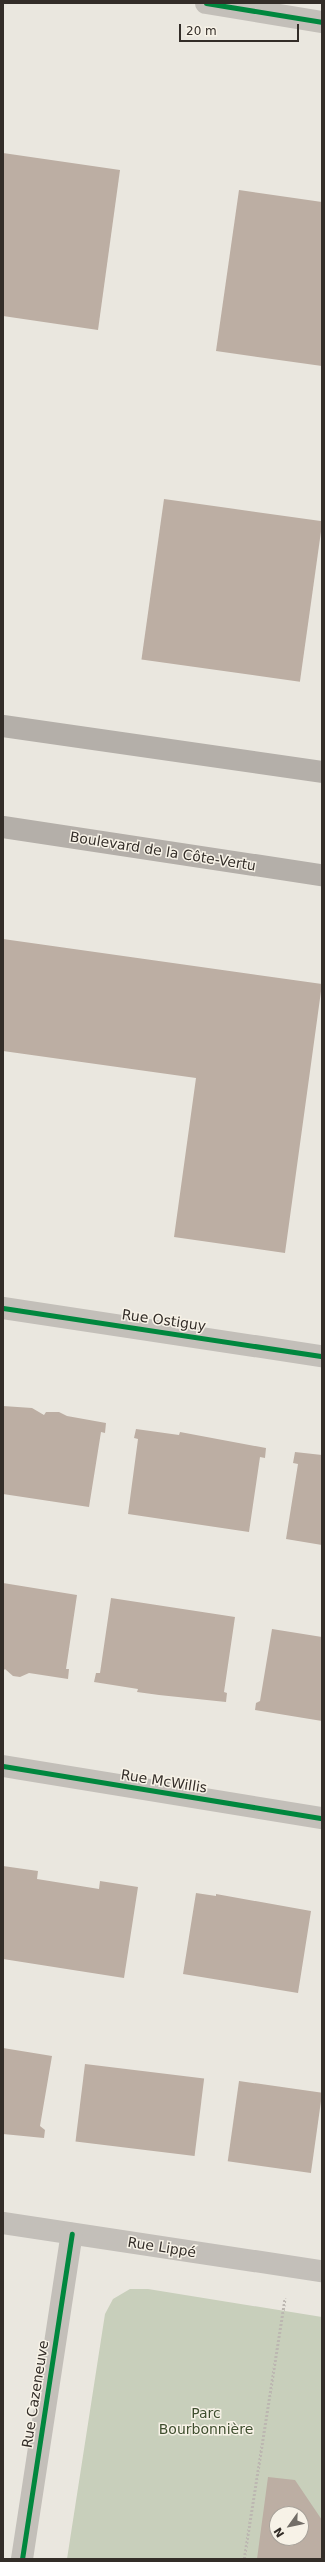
<!DOCTYPE html>
<html>
<head>
<meta charset="utf-8">
<style>
	body { margin:0 }
	#map { position:relative; width:325px; height:2562px; overflow:hidden; background:#eae7df; font-family:"DejaVu Sans",sans-serif }
	div>[style] { position:absolute }
	[style*='--x'] { left:calc(var(--x)*1px); top:calc(var(--y)*1px); width:calc(var(--w)*1px); rotate:calc(var(--a)*1deg) }
	.green>* { inset:0; background:#c8cfbb }
	.building>* { inset:0; background:#bcaea3; transform-origin:0 0 }
	.path>* { height:2.5px; margin-top:-1.25px; transform-origin:0; background:repeating-linear-gradient(90deg,#bcb7b1 0 2px,transparent 0 4px) }
	.minor>* { height:22px; margin:-11px; padding:0 11px; transform-origin:11px; border-radius:11px; background:#c3bfb9 }
	.secondary>* { height:22px; margin:-11px; padding:0 11px; transform-origin:11px; border-radius:11px; background:#b4afa9 }
	.cycleway>* { height:5px; margin:-2.5px; padding:0 2.5px; transform-origin:2.5px; border-radius:2.5px; background:#00873e }
	span { translate:-50% -50%; white-space:nowrap; text-align:center; line-height:1.15; -webkit-text-stroke:3px #f7f2e7; paint-order:stroke }
	.street-label { font-size:14px; color:#332d28 }
	.park-label { font-size:14px; color:#3e4e2e }
	.frame { position:absolute; inset:0; border:4px solid #332d28; pointer-events:none }
	.north { position:absolute; left:269px; top:2506px; width:40px; height:40px; box-sizing:border-box; background:#f7f2e7; border:1px solid #a9a39b; border-radius:50%; rotate:237deg; font-size:11px; font-weight:700; line-height:16px; text-align:center; color:#332d28 }
	.north::after { content:''; display:block; margin:auto; width:14px; height:18px; background:#736e68; clip-path:polygon(50% 0,100% 100%,50% 72%,0 100%) }
	.scale { position:absolute; left:179px; top:24px; width:120px; height:18px; box-sizing:border-box; border:2px solid #332d28; border-top:0; padding-left:5px; font-size:12px; line-height:14px; white-space:nowrap; color:#332d28; -webkit-text-stroke:3px #f7f2e7; paint-order:stroke }
</style>
</head>
<body>
<div id="map">
	<div class="green">
		<div style="clip-path:polygon(evenodd,130px 2289px,148px 2289px,322px 2317px,322px 2559px,67px 2559px,105px 2314px,113px 2299px,130px 2289px,277px 2514px,301px 2514px,301px 2538px,277px 2538px,277px 2514px)"></div>
	</div>
	<div class="building">
		<div style="clip-path:polygon(3px 153px,120px 170px,98px 330px,3px 316px)"></div>
		<div style="clip-path:polygon(239px 190px,322px 202px,322px 366px,216px 351px)"></div>
		<div style="left:164px;top:499px;width:160px;height:162px;rotate:8deg"></div>
		<div style="clip-path:polygon(3px 939px,322px 984px,285px 1253px,174px 1237px,196px 1078px,3px 1051px)"></div>
		<div style="clip-path:polygon(3px 1406px,32px 1408px,44px 1415px,46px 1412px,59px 1412px,67px 1416px,106px 1423px,105px 1433px,101px 1432px,89px 1507px,3px 1494px)"></div>
		<div style="clip-path:polygon(136px 1429px,179px 1435px,180px 1432px,266px 1448px,265px 1458px,260px 1457px,249px 1532px,128px 1514px,138px 1439px,134px 1438px)"></div>
		<div style="clip-path:polygon(295px 1452px,322px 1455px,322px 1545px,286px 1539px,298px 1464px,293px 1463px)"></div>
		<div style="clip-path:polygon(3px 1583px,77px 1595px,66px 1669px,69px 1669px,68px 1679px,29px 1673px,20px 1677px,13px 1676px,5px 1669px,3px 1671px)"></div>
		<div style="clip-path:polygon(111px 1598px,235px 1617px,224px 1692px,227px 1693px,226px 1702px,159px 1695px,137px 1692px,138px 1689px,94px 1682px,96px 1673px,100px 1673px)"></div>
		<div style="clip-path:polygon(272px 1629px,322px 1637px,322px 1721px,255px 1710px,256px 1703px,260px 1701px)"></div>
		<div style="clip-path:polygon(3px 1866px,38px 1871px,37px 1879px,99px 1889px,100px 1881px,138px 1887px,124px 1978px,3px 1959px)"></div>
		<div style="clip-path:polygon(196px 1893px,216px 1896px,216px 1894px,311px 1911px,298px 1993px,183px 1974px)"></div>
		<div style="clip-path:polygon(3px 2048px,52px 2056px,40px 2126px,45px 2130px,44px 2138px,3px 2134px)"></div>
		<div style="left:85px;top:2064px;width:120px;height:78px;rotate:7deg"></div>
		<div style="left:239px;top:2081px;width:84px;height:81px;rotate:8deg"></div>
		<div style="clip-path:polygon(evenodd,268px 2477px,295px 2480px,322px 2520px,322px 2559px,257px 2559px,268px 2477px,277px 2514px,301px 2514px,301px 2538px,277px 2538px,277px 2514px)"></div>
	</div>
	<div class="path">
		<div style="--x:244;--y:2559;--w:264;--a:-81.1"></div>
	</div>
	<div class="minor">
		<div style="--x:206;--y:3;--w:118;--a:9.3"></div>
		<div style="--x:3;--y:1308;--w:323;--a:8.6"></div>
		<div style="--x:3;--y:1766;--w:323;--a:9.3"></div>
		<div style="--x:3;--y:2223;--w:323;--a:8.6"></div>
		<div style="--x:22;--y:2559;--w:329;--a:-81.3"></div>
	</div>
	<div class="secondary">
		<div style="--x:3;--y:726;--w:322;--a:8.2"></div>
		<div style="--x:3;--y:827;--w:323;--a:8.6"></div>
	</div>
	<div class="cycleway">
		<div style="--x:206;--y:3;--w:118;--a:9.3"></div>
		<div style="--x:3;--y:1308;--w:323;--a:8.6"></div>
		<div style="--x:3;--y:1766;--w:323;--a:9.3"></div>
		<div style="--x:22;--y:2559;--w:329;--a:-81.3"></div>
	</div>
	<div class="street-label">
		<span style="left:163px;top:851px;rotate:9deg">Boulevard de la Côte-Vertu</span>
		<span style="left:164px;top:1320px;rotate:8deg">Rue Ostiguy</span>
		<span style="left:164px;top:1781px;rotate:9deg">Rue McWillis</span>
		<span style="left:162px;top:2247px;rotate:9deg">Rue Lippé</span>
		<span style="left:35px;top:2394px;rotate:-81deg">Rue Cazeneuve</span>
	</div>
	<div class="park-label">
		<span style="left:206px;top:2421px">Parc<br>Bourbonnière</span>
	</div>
	<div class="frame"></div>
	<div class="north">N</div>
	<div class="scale">20 m</div>
</div>
</body>
</html>
